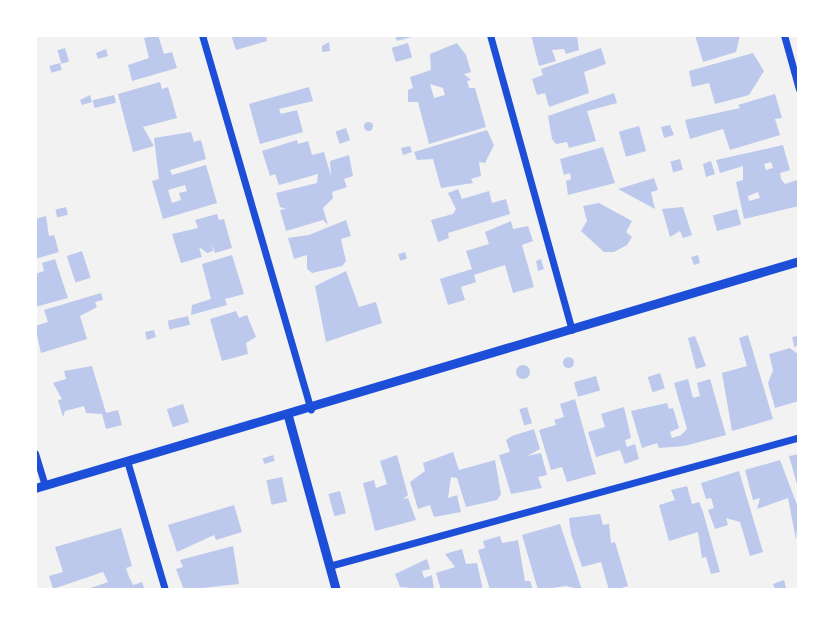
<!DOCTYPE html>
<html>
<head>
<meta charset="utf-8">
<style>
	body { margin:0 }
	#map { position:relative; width:834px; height:625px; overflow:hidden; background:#f2f2f2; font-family:"Times New Roman",serif }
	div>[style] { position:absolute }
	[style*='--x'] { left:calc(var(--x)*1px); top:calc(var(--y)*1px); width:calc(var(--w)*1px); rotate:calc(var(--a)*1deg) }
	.building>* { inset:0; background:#bdc9ec; transform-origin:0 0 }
	.round { border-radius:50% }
	.minor>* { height:7px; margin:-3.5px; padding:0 3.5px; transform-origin:3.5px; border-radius:3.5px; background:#1d4ed8 }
	.tertiary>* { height:9px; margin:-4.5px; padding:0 4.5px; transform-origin:4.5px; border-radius:4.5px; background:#1d4ed8 }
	span { translate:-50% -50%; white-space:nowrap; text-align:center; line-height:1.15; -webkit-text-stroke:7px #fff; paint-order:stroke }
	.frame { position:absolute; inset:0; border:37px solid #fff; pointer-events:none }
</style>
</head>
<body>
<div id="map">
	<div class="building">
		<div style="clip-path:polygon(158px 35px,164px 54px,172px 52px,177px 68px,132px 81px,128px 65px,149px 58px,144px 38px)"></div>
		<div style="clip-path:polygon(231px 35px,266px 35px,267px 41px,236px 50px)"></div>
		<div style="clip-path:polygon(395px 35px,415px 35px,415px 36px,397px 41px)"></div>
		<div style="clip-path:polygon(531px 35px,577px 35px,579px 50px,566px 54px,564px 49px,552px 50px,556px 61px,539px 66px)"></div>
		<div style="clip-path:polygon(695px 35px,740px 35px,736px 52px,703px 62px)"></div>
		<div style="clip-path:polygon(329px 42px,330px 51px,322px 52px,322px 46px)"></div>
		<div style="left:408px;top:43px;width:15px;height:17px;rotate:74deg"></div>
		<div style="clip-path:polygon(evenodd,457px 43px,466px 55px,471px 72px,464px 74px,471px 80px,467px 81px,469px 88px,475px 88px,486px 127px,429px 144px,418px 102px,408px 102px,408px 90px,413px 88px,410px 77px,431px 70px,430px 54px,457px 43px,430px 84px,443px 88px,445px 95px,434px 98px,430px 84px)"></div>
		<div style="left:65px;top:48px;width:14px;height:8px;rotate:73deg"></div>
		<div style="clip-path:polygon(601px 48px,606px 64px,584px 72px,589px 93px,549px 107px,545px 93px,537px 95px,532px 79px,543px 75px,541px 69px)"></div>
		<div style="clip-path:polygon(106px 49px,108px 56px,98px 59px,96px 53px)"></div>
		<div style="clip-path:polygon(753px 53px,764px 71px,749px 95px,715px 104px,709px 83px,692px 87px,689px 71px)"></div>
		<div style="left:60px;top:63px;width:7px;height:11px;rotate:74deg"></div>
		<div style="clip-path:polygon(160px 82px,162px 89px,168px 87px,177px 118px,143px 127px,154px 146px,133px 152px,118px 94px)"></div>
		<div style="clip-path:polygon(309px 87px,313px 101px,279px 109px,281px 114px,297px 110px,303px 132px,260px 144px,249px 104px)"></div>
		<div style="clip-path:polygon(614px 93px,617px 103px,587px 111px,596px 141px,569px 148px,567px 142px,556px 144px,552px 139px,548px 116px)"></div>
		<div style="clip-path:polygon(775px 94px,782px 118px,775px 119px,780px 135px,730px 150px,723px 129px,690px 139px,685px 120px,740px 108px,738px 105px)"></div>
		<div style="clip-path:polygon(90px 95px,92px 102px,82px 105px,80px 100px)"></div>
		<div style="left:114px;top:95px;width:8px;height:22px;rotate:76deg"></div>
		<div class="round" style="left:363.5px;top:121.5px;width:9px;height:9px"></div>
		<div style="clip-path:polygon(670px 125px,674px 135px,664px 138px,661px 127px)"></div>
		<div style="left:639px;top:126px;width:26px;height:21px;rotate:74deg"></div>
		<div style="left:346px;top:128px;width:13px;height:11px;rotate:72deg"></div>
		<div style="clip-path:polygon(487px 130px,494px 145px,485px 163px,479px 162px,481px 176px,471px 179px,473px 183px,441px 188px,433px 159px,417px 160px,414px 152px)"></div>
		<div style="clip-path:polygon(evenodd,191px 132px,194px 142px,201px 140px,206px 159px,170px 170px,172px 175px,206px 165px,217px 203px,163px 219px,152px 181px,159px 179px,154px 138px,191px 132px,185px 185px,187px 191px,179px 193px,181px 200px,172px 203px,168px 190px,185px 185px)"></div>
		<div style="clip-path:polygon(297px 140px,298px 144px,308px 141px,312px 155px,324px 152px,331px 176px,330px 161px,349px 155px,353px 176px,344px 179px,347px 187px,332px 192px,333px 198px,323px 208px,328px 225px,323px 220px,286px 231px,280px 210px,286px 209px,280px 207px,276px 193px,317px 183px,318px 174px,279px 185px,275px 174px,270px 176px,262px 151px)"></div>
		<div style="clip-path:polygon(evenodd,783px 145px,790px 170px,780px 173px,781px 179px,785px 184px,797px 180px,799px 206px,744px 219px,736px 182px,743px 180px,743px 166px,720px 173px,716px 160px,783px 145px,771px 162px,773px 168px,766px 170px,764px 164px,771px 162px,783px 145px,758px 192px,760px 198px,749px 201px,748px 196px,758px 192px)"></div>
		<div style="clip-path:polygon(410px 146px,412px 152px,403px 155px,401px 148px)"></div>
		<div style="clip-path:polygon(603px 147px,615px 183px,568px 195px,566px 181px,571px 179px,570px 173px,564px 175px,560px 159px)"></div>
		<div style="left:680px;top:159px;width:11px;height:10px;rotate:75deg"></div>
		<div style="clip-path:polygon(711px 161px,715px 174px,706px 177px,703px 164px)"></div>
		<div style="clip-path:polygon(654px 178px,658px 190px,651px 192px,655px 209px,618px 189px)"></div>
		<div style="clip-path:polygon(458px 189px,462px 199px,489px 191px,492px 203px,506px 199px,510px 214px,448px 233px,449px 238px,438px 242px,431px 220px,453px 214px,456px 209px,448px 193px)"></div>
		<div style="clip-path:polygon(599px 203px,632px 221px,626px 232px,632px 237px,627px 245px,614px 252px,604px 252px,581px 231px,587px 221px,583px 206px)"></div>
		<div style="left:66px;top:207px;width:8px;height:11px;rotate:76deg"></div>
		<div style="clip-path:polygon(683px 207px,692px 235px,683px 238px,680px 231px,670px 237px,662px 209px)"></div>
		<div style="left:737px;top:209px;width:16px;height:25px;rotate:75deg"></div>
		<div style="clip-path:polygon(217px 214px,219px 220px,224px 219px,232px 248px,215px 253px,212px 244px,213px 251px,207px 253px,199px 247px,202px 257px,181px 263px,172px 234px,198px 228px,195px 220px)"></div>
		<div style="clip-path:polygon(46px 216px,49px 236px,54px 235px,59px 252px,35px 259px,35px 219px)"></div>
		<div style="clip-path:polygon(346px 220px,351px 236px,341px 239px,346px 261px,342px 266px,312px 273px,307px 269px,307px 255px,294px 259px,288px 238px,309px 235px)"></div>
		<div style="clip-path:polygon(511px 221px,513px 229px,528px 226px,533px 241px,522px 245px,534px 287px,513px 293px,505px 265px,474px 275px,476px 282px,461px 287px,465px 300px,448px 305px,440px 279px,472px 269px,466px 251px,489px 244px,485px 232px)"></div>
		<div style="left:82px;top:251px;width:28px;height:16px;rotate:72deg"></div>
		<div style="left:405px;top:252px;width:7px;height:7px;rotate:74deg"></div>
		<div style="clip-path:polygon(232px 255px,244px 294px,225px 299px,227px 305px,191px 315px,192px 305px,211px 299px,202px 264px)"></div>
		<div style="clip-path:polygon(698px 255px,700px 263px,694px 265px,691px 257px)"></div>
		<div style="clip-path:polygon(55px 259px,68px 298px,35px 307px,35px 274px,44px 271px,42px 263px)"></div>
		<div style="clip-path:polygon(541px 259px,544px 269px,538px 271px,536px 261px)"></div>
		<div style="clip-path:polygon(346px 271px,359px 307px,376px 302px,382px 323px,326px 342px,315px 286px)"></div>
		<div style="clip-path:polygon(101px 293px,103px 300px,95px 302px,97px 307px,80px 316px,87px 339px,41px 353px,35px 326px,48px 322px,44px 310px)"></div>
		<div style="clip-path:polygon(236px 311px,239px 318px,247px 315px,256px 337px,246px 343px,248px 354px,222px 361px,210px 319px)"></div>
		<div style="left:188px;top:316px;width:9px;height:21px;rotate:77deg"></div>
		<div style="clip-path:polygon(154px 330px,156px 337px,147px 340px,145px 332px)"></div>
		<div style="clip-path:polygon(748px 335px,773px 419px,732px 431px,722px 373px,747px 366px,739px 338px)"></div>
		<div style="clip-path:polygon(695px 336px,706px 366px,696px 369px,688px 338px)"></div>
		<div style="left:797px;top:336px;width:10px;height:5px;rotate:79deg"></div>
		<div style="clip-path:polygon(790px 348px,799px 355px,799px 401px,775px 408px,768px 383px,773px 370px,769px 354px)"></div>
		<div class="round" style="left:562.5px;top:356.5px;width:11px;height:11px"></div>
		<div class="round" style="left:516px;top:365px;width:14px;height:14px"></div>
		<div style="clip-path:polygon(92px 366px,106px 413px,118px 410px,122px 425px,106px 429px,102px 414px,86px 413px,84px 406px,65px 411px,63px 417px,58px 400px,62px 399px,53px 383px,66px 379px,64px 371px)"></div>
		<div style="left:660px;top:373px;width:16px;height:13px;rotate:72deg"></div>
		<div style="left:596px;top:376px;width:15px;height:23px;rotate:74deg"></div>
		<div style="clip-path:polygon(688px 379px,693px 398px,700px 396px,697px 383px,710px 379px,726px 435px,684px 446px,659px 448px,657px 443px,642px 448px,631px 411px,667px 403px,669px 409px,673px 408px,679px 428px,670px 432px,672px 438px,681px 435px,687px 429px,674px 383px)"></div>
		<div style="clip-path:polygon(575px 399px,596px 474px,567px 482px,562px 467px,551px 470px,539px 430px,556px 425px,554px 420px,564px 417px,560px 404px)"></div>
		<div style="left:183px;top:404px;width:19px;height:17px;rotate:72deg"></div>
		<div style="left:527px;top:407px;width:17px;height:8px;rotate:73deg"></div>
		<div style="clip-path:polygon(624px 407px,631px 438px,625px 440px,627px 447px,635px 444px,639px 459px,625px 464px,620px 450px,596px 457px,588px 432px,605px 427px,601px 414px)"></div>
		<div style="clip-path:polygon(534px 429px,540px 449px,527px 456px,541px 453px,547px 475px,538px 477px,542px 488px,511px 494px,499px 455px,510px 452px,506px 440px,512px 436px)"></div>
		<div style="clip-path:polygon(453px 452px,459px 470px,495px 460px,501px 494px,497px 500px,466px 507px,457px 478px,451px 477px,448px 498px,457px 495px,461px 512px,434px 517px,430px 505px,418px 509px,410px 482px,425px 471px,423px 463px)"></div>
		<div style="clip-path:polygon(799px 454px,799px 488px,798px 488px,789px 456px)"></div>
		<div style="left:273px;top:455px;width:6px;height:11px;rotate:72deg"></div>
		<div style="clip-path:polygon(397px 455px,408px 495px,403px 499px,408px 498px,416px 520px,375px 531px,363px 483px,374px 480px,376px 488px,387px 484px,380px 461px)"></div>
		<div style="clip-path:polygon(780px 460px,799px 510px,796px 540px,788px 498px,757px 509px,760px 498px,753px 500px,745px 470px)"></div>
		<div style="clip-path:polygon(739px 471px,763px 552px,750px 556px,740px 522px,726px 518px,728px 525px,715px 529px,708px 510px,714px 508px,711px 498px,706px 499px,701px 483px)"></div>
		<div style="left:282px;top:477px;width:25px;height:16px;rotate:78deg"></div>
		<div style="clip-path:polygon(687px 486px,692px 504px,699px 502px,703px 512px,720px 572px,711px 574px,706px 557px,702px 558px,698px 532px,669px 541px,659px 505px,675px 500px,671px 490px)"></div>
		<div style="left:340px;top:491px;width:23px;height:12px;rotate:75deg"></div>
		<div style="clip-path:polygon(234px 505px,242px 532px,216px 540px,214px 535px,177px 552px,168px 525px)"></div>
		<div style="clip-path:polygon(600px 514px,603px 525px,609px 524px,611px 543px,615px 542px,628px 586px,614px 590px,609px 590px,601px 562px,582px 567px,571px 534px,569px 518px)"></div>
		<div style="clip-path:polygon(560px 524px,582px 590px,566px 586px,538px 590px,522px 535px)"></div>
		<div style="clip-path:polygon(121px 528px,132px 566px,126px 568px,129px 577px,133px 585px,142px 582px,145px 590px,85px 590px,108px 582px,103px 572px,53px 589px,49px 576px,63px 572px,55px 547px)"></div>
		<div style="clip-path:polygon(500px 536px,502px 543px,518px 540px,525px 581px,530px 581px,533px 590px,490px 590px,478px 550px,485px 548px,483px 541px)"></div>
		<div style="clip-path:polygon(233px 546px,239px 584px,184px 590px,176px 569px,183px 567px,180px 560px)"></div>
		<div style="clip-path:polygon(462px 549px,466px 564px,477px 563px,483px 590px,441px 590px,436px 573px,455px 567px,445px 554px)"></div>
		<div style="clip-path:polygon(427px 559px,430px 569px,422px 571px,424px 578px,432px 575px,434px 590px,400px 587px,395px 574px)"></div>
		<div style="clip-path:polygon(784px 580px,786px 588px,775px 590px,773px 584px)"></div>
	</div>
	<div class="minor">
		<div style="--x:202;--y:35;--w:390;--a:73.8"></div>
		<div style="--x:490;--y:35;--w:306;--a:74.5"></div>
		<div style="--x:784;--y:35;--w:56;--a:74.5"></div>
		<div style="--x:35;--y:453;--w:34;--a:73"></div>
		<div style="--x:128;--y:464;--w:131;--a:73.6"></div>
		<div style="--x:329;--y:566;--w:487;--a:-15.3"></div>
	</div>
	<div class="tertiary">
		<div style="--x:288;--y:416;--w:180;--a:74.6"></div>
		<div style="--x:35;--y:488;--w:797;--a:-16.55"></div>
	</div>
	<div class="frame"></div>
</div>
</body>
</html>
